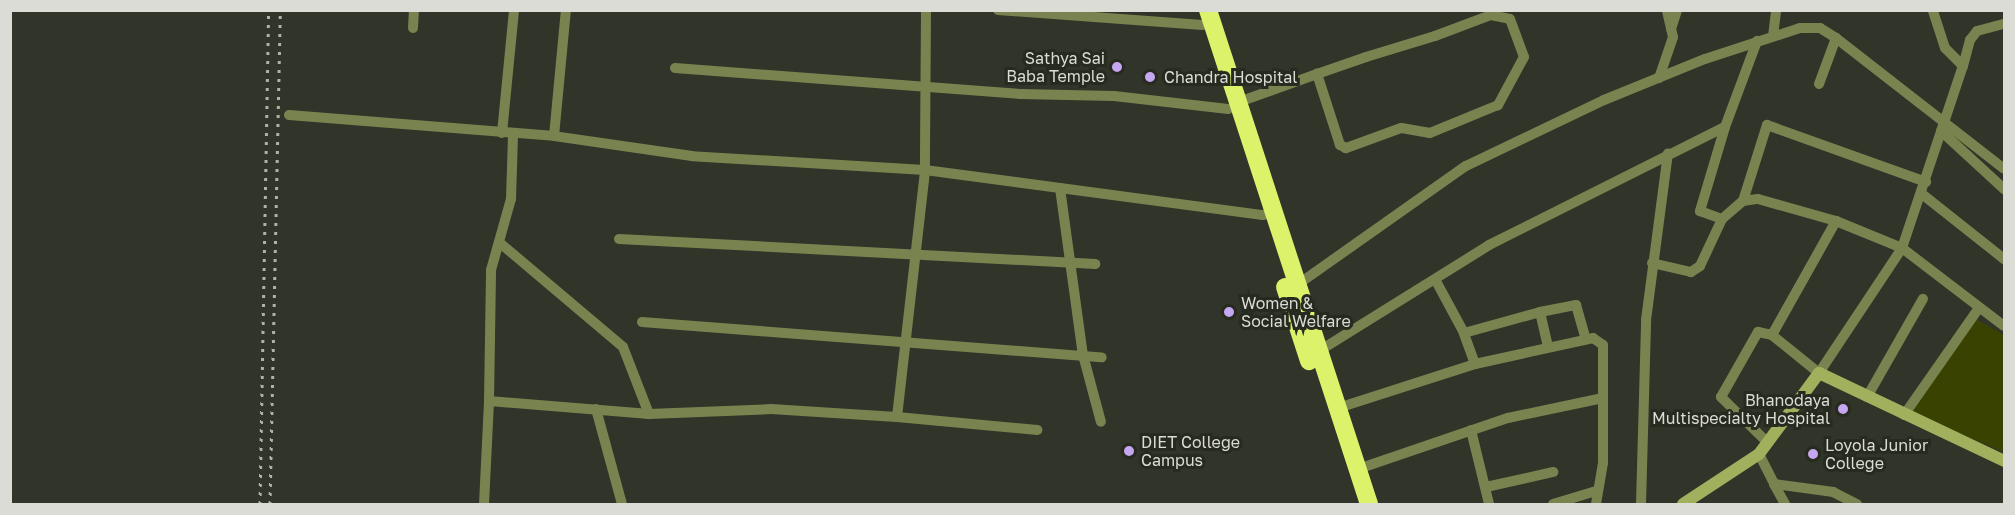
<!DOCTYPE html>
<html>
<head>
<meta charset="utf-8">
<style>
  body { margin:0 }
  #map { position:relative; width:2015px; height:515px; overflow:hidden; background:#313428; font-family:"Golos Text",sans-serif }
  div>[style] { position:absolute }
  .green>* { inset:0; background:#3a4201 }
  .street>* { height:10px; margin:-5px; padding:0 5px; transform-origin:5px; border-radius:5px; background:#798350 }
  .secondary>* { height:12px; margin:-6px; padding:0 6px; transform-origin:6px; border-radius:6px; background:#a1b05c }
  .highway>* { height:18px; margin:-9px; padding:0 9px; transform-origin:9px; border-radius:9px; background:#dcf26a }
  .rail>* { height:3px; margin-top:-1.5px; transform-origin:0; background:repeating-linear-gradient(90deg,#afb2a9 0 3px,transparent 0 9px) }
  .dots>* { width:16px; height:16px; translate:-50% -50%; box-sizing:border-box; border:3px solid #272a1f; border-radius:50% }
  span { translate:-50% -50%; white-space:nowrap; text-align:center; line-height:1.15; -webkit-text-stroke:6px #272a1f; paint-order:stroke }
  .poi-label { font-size:16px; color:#dadcd5 }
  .right { translate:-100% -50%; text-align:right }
  .left { translate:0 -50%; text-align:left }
  .frame { position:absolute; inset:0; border:12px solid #dadcd5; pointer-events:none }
</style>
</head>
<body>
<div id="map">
  <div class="green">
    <div style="clip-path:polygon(1969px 315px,2004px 335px,2004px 452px,1909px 412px)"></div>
  </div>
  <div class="street">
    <div style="left:926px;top:10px;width:160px;rotate:90.4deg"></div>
    <div style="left:925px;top:170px;width:341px;rotate:7.6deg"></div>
    <div style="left:1263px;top:215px;width:9px;rotate:-18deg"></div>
    <div style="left:998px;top:10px;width:205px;rotate:4.2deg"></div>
    <div style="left:413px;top:28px;width:18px;rotate:-87deg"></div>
    <div style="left:1671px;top:29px;width:20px;rotate:-72deg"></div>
    <div style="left:1773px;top:36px;width:26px;rotate:-83deg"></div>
    <div style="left:1963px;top:66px;width:27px;rotate:-75deg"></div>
    <div style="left:1970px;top:40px;width:11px;rotate:-52deg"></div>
    <div style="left:1977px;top:31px;width:28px;rotate:-15deg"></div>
    <div style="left:675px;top:68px;width:346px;rotate:4.3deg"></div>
    <div style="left:1020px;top:94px;width:94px;rotate:1.2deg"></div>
    <div style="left:1114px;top:96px;width:115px;rotate:6.5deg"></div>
    <div style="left:1659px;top:78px;width:43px;rotate:-71.1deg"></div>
    <div style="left:1673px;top:37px;width:28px;rotate:-103deg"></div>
    <div style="left:1819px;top:84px;width:49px;rotate:-69.7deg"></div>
    <div style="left:1236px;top:103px;width:86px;rotate:-19.7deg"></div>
    <div style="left:1317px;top:74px;width:52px;rotate:-19.1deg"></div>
    <div style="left:1366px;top:57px;width:72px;rotate:-16.9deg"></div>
    <div style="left:1435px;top:36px;width:60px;rotate:-20.6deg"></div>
    <div style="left:1491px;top:15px;width:19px;rotate:12deg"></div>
    <div style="left:1510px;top:19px;width:40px;rotate:69.8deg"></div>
    <div style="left:1524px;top:57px;width:55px;rotate:118.4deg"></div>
    <div style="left:1498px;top:105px;width:74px;rotate:157.6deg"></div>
    <div style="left:1430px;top:133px;width:29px;rotate:-170deg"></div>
    <div style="left:1401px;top:128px;width:59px;rotate:160deg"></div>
    <div style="left:1346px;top:148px;width:7px;rotate:-153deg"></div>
    <div style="left:1340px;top:145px;width:75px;rotate:-107.9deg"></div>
    <div style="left:289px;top:115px;width:266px;rotate:4.5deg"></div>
    <div style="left:1725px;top:127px;width:92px;rotate:-69.6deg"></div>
    <div style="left:1941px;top:131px;width:86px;rotate:42.6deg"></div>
    <div style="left:502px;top:133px;width:124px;rotate:-84.4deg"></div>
    <div style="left:1060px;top:188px;width:169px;rotate:82.2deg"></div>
    <div style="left:1083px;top:355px;width:69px;rotate:75deg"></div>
    <div style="left:1922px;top:194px;width:105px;rotate:38.4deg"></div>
    <div style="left:1743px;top:201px;width:80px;rotate:-72.5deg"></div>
    <div style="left:1767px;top:125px;width:169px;rotate:19.7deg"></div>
    <div style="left:1722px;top:219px;width:28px;rotate:-41deg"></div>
    <div style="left:1743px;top:201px;width:15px;rotate:-8deg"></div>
    <div style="left:1758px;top:199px;width:81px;rotate:15.8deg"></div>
    <div style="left:619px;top:239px;width:477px;rotate:3deg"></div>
    <div style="left:500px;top:243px;width:161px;rotate:40.2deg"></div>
    <div style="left:623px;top:347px;width:72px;rotate:68.8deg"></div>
    <div style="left:649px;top:414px;width:122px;rotate:-2.3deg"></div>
    <div style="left:771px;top:409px;width:126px;rotate:3.6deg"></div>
    <div style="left:897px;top:417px;width:249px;rotate:-83.5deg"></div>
    <div style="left:925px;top:170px;width:233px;rotate:-176.6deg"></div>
    <div style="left:692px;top:156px;width:139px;rotate:-171.8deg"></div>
    <div style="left:554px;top:136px;width:127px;rotate:-84.6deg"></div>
    <div style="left:1436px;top:281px;width:59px;rotate:61.7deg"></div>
    <div style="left:1297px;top:285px;width:207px;rotate:-35.2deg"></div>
    <div style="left:1466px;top:166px;width:153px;rotate:-25.6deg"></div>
    <div style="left:1604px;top:100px;width:109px;rotate:-22.1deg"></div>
    <div style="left:1705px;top:59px;width:100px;rotate:-18.1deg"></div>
    <div style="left:1800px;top:28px;width:20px"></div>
    <div style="left:1820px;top:28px;width:19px;rotate:32deg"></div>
    <div style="left:1836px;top:38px;width:213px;rotate:37.9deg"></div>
    <div style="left:1540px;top:312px;width:37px;rotate:-11deg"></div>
    <div style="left:1576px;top:305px;width:35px;rotate:74deg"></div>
    <div style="left:642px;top:322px;width:461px;rotate:4.4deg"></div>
    <div style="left:1772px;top:335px;width:60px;rotate:39deg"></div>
    <div style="left:1819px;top:373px;width:150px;rotate:-56.4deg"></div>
    <div style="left:1902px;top:248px;width:192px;rotate:-71.5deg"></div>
    <div style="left:1963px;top:66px;width:25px;rotate:-135deg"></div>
    <div style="left:1945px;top:48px;width:40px;rotate:-108deg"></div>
    <div style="left:1319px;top:351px;width:200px;rotate:-31.9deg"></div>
    <div style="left:1489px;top:245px;width:264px;rotate:-26.6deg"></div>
    <div style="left:1725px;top:127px;width:88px;rotate:106.6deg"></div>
    <div style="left:1700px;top:211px;width:23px;rotate:20deg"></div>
    <div style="left:1722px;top:219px;width:52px;rotate:115.1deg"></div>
    <div style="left:1700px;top:266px;width:11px;rotate:146deg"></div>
    <div style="left:1691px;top:272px;width:40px;rotate:-167deg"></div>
    <div style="left:1475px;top:364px;width:33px;rotate:-110deg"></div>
    <div style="left:1464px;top:333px;width:79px;rotate:-15.4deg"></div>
    <div style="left:1540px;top:312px;width:36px;rotate:77deg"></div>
    <div style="left:1867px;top:397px;width:113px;rotate:-60.3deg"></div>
    <div style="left:489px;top:401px;width:131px;rotate:-89.1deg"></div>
    <div style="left:491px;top:270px;width:74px;rotate:-74.3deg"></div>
    <div style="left:511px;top:199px;width:65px;rotate:-88.2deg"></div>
    <div style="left:1338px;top:408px;width:144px;rotate:-17.8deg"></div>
    <div style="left:1475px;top:364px;width:121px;rotate:-12.4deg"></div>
    <div style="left:1593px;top:338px;width:12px;rotate:35deg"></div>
    <div style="left:1603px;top:345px;width:53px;rotate:90deg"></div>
    <div style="left:596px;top:409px;width:98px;rotate:74.7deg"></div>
    <div style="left:1904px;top:415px;width:131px;rotate:-55deg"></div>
    <div style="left:897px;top:417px;width:141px;rotate:5.3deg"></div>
    <div style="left:1471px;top:430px;width:76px;rotate:76.3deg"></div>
    <div style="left:1768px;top:443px;width:66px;rotate:-135.6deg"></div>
    <div style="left:1721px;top:397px;width:75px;rotate:-60.4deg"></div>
    <div style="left:1758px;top:332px;width:14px;rotate:12deg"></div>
    <div style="left:1772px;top:335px;width:131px;rotate:-60.7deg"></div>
    <div style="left:1836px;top:221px;width:71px;rotate:22.2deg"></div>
    <div style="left:1902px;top:248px;width:128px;rotate:37.4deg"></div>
    <div style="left:1759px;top:454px;width:34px;rotate:63deg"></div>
    <div style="left:1774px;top:484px;width:60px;rotate:7.7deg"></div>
    <div style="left:1833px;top:492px;width:27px;rotate:27deg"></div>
    <div style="left:1358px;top:469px;width:158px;rotate:-18.8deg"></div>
    <div style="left:1508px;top:418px;width:97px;rotate:-11.9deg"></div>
    <div style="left:1603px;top:398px;width:65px;rotate:90deg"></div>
    <div style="left:1603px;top:463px;width:42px;rotate:99.7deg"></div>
    <div style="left:1774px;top:484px;width:23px;rotate:61deg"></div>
    <div style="left:1486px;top:487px;width:69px;rotate:-12.6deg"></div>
    <div style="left:484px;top:504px;width:103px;rotate:-87.2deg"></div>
    <div style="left:489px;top:401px;width:161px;rotate:4.6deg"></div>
    <div style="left:1553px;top:504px;width:45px;rotate:-16.8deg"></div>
    <div style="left:1641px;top:504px;width:184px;rotate:-88.4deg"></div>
    <div style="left:1646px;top:320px;width:168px;rotate:-82.5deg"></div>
  </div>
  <div class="secondary">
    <div style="left:1683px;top:504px;width:91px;rotate:-33.3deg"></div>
    <div style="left:1759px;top:454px;width:101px;rotate:-53.5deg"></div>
    <div style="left:1819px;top:373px;width:205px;rotate:25.4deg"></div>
  </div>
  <div class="highway">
    <div style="left:1208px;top:10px;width:520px;rotate:71.95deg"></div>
    <div style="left:1285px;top:287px;width:78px;rotate:72deg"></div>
  </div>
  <div class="rail">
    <div style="left:260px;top:504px;width:494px;rotate:-89deg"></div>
    <div style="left:270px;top:504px;width:494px;rotate:-88.8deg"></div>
  </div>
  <div class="dots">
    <div style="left:1117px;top:67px;background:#c5a6f0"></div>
    <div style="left:1150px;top:77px;background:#c5a6f0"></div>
    <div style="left:1229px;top:312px;background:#c5a6f0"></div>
    <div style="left:1843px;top:409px;background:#c5a6f0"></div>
    <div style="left:1129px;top:451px;background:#c5a6f0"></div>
    <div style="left:1813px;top:454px;background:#c5a6f0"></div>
  </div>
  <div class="poi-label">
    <span class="right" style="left:1105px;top:67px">Sathya Sai<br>Baba Temple</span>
    <span class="left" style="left:1164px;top:77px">Chandra Hospital</span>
    <span class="left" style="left:1241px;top:312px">Women &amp;<br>Social Welfare</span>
    <span class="right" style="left:1830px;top:409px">Bhanodaya<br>Multispecialty Hospital</span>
    <span class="left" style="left:1141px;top:451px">DIET College<br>Campus</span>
    <span class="left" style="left:1825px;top:454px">Loyola Junior<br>College</span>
  </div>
  <div class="frame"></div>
</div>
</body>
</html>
